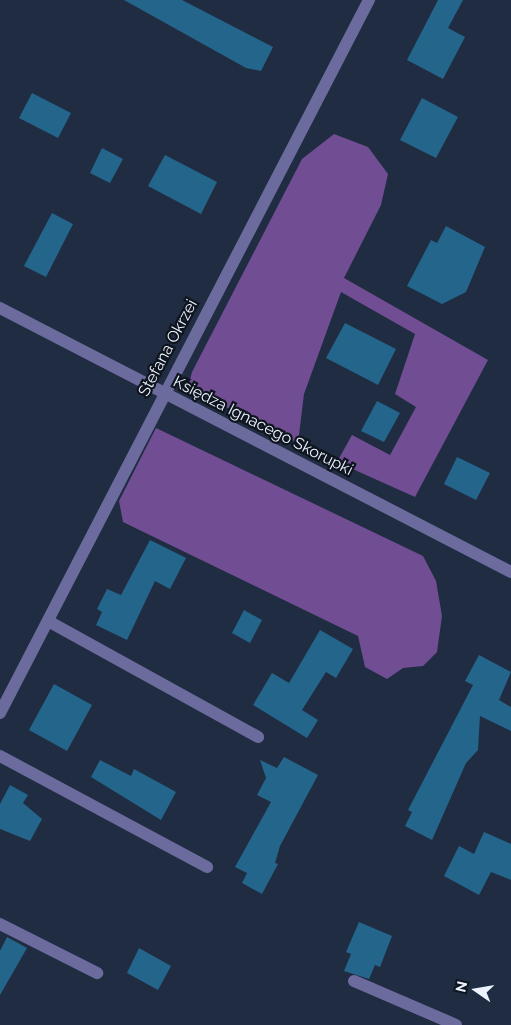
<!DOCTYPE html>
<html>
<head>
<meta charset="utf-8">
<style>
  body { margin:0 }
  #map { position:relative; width:511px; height:1025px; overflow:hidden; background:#202c42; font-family:Raleway,sans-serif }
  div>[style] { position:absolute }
  .forest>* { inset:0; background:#714e93 }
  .building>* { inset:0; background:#24658b }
  .service>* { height:12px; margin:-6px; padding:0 6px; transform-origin:6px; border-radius:6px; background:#6b6b9d }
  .minor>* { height:12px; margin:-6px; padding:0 6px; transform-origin:6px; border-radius:6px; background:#6b6b9d }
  span { translate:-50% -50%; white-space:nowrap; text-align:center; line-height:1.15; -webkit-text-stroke:4.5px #0f151e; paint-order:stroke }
  .street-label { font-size:16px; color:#ecf3ff }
  .north { position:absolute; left:451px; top:965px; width:50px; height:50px; -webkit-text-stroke:4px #0f151e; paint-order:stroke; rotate:283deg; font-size:14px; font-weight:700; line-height:20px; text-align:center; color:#ecf3ff }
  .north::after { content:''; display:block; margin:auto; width:18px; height:22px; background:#ecf3ff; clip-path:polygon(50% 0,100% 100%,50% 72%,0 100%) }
</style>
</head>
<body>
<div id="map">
  <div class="forest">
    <div style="clip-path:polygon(334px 134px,368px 147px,388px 174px,381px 205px,344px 278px,488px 360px,415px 497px,337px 462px,352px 435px,390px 455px,416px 407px,395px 394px,415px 334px,341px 292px,304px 394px,298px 443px,188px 388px,192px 372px,302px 159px)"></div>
    <div style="clip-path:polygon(156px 428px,423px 556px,436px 581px,442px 616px,437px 652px,423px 666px,403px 668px,387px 679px,365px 667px,358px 636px,123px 522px,119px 501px)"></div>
  </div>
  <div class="building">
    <div style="clip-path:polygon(124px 0,182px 0,273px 47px,261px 71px,246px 68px)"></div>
    <div style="clip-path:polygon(438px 0,463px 0,448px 28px,465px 37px,443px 79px,407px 60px)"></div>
    <div style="clip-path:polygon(32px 93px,71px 113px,58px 138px,19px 118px)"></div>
    <div style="clip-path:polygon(422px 98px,458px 117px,436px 158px,400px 140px)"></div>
    <div style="clip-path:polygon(102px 148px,123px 159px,110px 183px,90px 173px)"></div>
    <div style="clip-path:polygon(165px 155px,217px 182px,201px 214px,148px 186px)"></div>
    <div style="clip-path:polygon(52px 213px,73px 224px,46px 277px,24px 266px)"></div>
    <div style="clip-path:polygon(446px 226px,485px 247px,466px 292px,442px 304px,407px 286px,431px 240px,437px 243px)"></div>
    <div style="clip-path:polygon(345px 323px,396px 349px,378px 385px,326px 358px)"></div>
    <div style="clip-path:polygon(377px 401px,400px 413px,384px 442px,361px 431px)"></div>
    <div style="clip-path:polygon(457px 457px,490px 473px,476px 500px,444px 484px)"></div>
    <div style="clip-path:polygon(150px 540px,186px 558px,170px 589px,155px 581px,127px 640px,96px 625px,102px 612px,97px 609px,107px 589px,121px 595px)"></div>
    <div style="clip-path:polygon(244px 610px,262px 620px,250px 643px,232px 633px)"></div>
    <div style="clip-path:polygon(320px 630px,353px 649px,336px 678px,326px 672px,302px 710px,318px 720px,307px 738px,253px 705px,272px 673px,289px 683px)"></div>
    <div style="clip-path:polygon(479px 655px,511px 672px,499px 700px,511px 707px,511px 731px,480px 716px,478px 750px,466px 763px,432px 840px,405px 826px,412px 812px,408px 810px,473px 685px,465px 681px)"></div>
    <div style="clip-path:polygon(54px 684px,92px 705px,67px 751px,29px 730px)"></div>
    <div style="clip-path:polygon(284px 757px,318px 775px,280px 846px,275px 863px,278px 864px,262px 894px,242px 883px,247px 873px,235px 867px,271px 802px,257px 795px,266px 778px,260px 760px,277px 768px)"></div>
    <div style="clip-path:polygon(100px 760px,131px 776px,134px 769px,176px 792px,161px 820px,91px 777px)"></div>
    <div style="clip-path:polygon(10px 785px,28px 795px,23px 803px,42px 819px,30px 841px,0 829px,0 804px)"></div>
    <div style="clip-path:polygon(484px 832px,511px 844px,511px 880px,491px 872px,479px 895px,444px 876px,459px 846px,474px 854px)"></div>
    <div style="clip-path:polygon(359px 922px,392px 936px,380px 967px,375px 965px,369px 979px,344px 971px,351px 954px,346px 952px)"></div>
    <div style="clip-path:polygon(7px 937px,27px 948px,0 995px,0 951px)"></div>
    <div style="clip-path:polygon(139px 948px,171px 966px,158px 990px,127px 973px)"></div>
  </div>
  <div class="service">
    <div style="left:48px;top:621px;width:240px;rotate:28.9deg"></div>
    <div style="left:0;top:756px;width:235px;rotate:28.2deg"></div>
    <div style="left:0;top:924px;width:109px;rotate:26.8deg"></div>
    <div style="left:354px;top:981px;width:111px;rotate:23.3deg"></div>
  </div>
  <div class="minor">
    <div style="left:0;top:308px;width:575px;rotate:27.32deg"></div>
    <div style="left:0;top:713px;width:803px;rotate:-62.64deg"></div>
  </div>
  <div class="street-label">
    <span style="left:168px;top:348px;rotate:-62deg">Stefana Okrzei</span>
    <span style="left:263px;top:426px;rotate:27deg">Księdza Ignacego Skorupki</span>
  </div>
  <div class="north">N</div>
</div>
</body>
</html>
